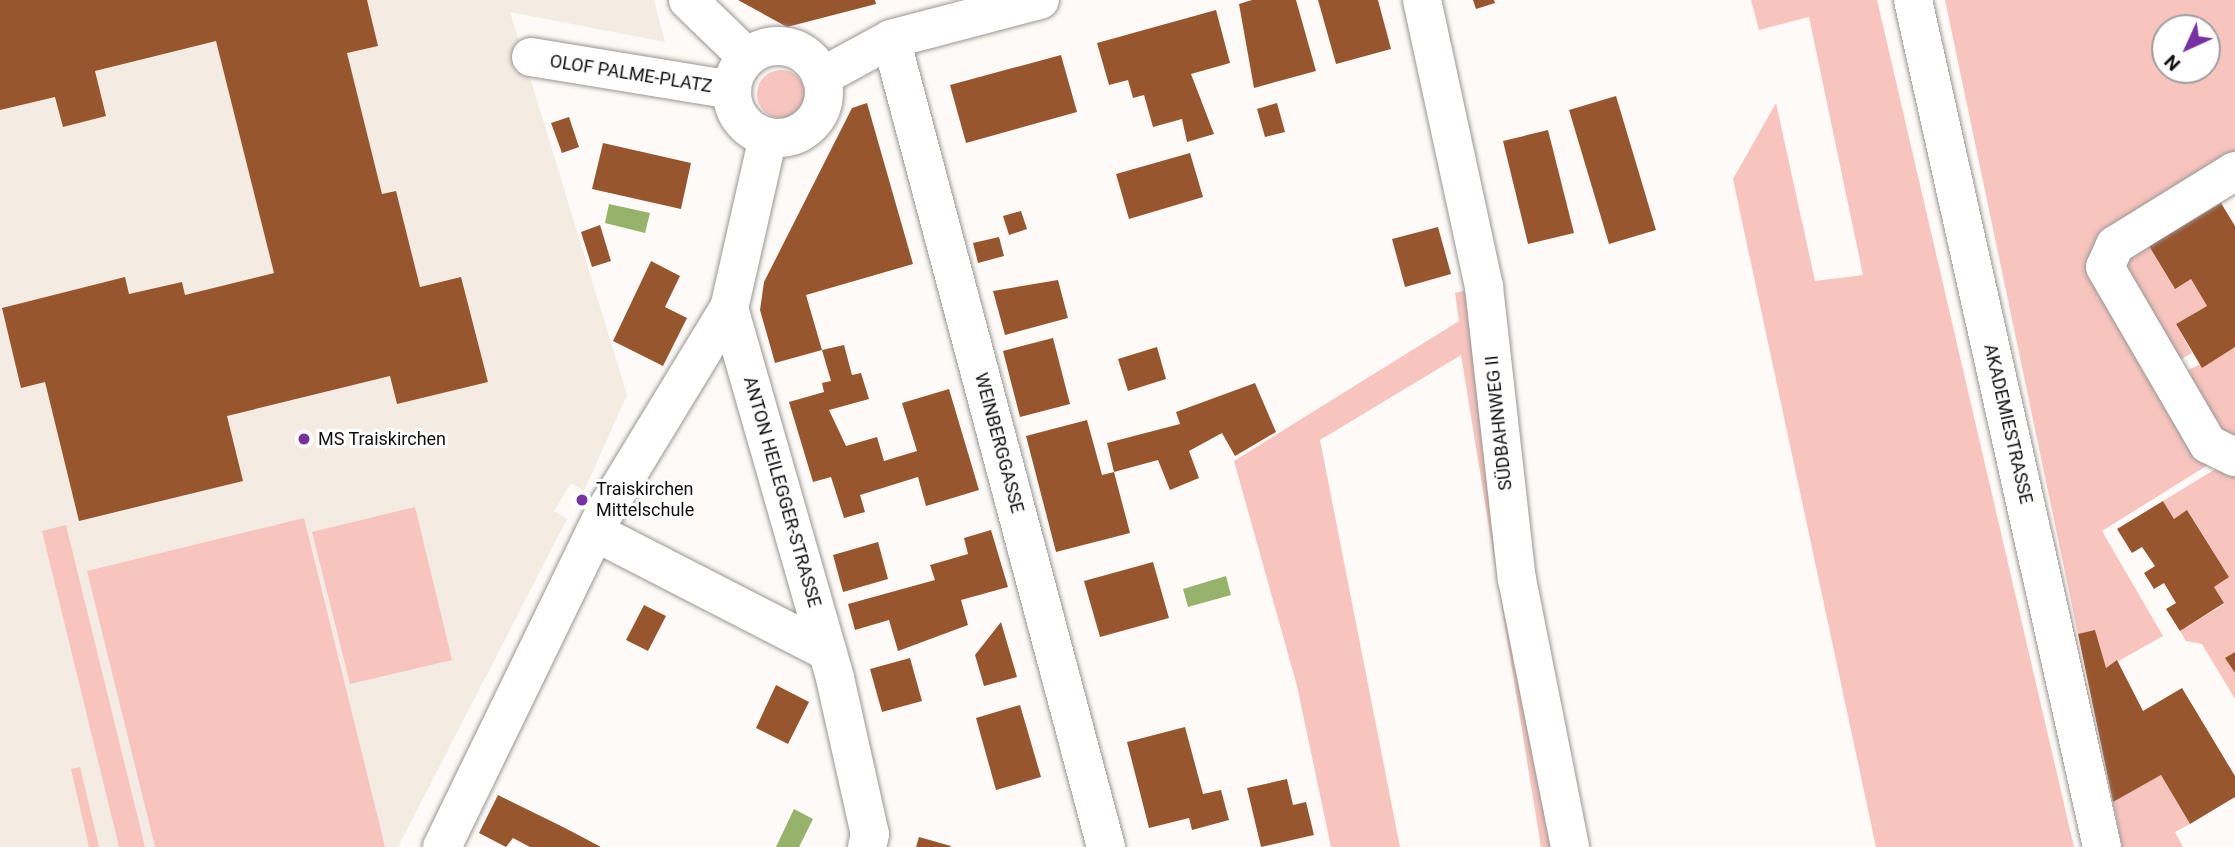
<!DOCTYPE html>
<html>
<head>
<meta charset="utf-8">
<style>
  body { margin:0 }
  #map { position:relative; width:2235px; height:847px; overflow:hidden; background:#fdfaf7; font-family:Roboto,sans-serif }
  div>[style] { position:absolute }
  .built>* { inset:0; background:#f4ece3 }
  .green>* { inset:0; background:#f7c4be }
  .round { border-radius:50% }
  .water>* { inset:0; background:#97b36b }
  .building>* { inset:0; background:#98562f }
  .roads { filter:drop-shadow(0 0 2px #999793) drop-shadow(0 0 2px #999793) }
  .minor>* { height:38px; margin:-19px; padding:0 19px; transform-origin:19px; border-radius:19px; background:#fff }
  .minor>.ring { margin:-19px; padding:0; box-sizing:content-box; background:none; border:38px solid #fff; border-radius:50% }
  .dots>* { width:19px; height:19px; translate:-50% -50%; box-sizing:border-box; border:4px solid #fff; border-radius:50% }
  span { translate:-50% -50%; white-space:nowrap; text-align:center; line-height:1.15; -webkit-text-stroke:6px #fff; paint-order:stroke }
  .street-label { font-size:18px; color:#11100f }
  .poi-label { font-size:18px; color:#11100f }
  .left { translate:0 -50%; text-align:left }
  .north { position:absolute; left:2151px; top:14px; width:70px; height:70px; box-sizing:border-box; background:#fff; border:2px solid #a09f9f; border-radius:50%; rotate:225deg; font-size:19px; font-weight:700; line-height:28px; text-align:center; color:#11100f }
  .north::after { content:''; display:block; margin:auto; width:24px; height:32px; background:#7831a4; clip-path:polygon(50% 0,100% 100%,50% 72%,0 100%) }
</style>
</head>
<body>
<div id="map">
  <div class="built">
    <div style="clip-path:polygon(0 0,654px 0,665px 42px,510px 12px,627px 395px,584px 491px,571px 483px,554px 511px,567px 519px,398px 847px,0 847px)"></div>
  </div>
  <div class="green">
    <div style="clip-path:polygon(1751px 0,1877px 0,2074px 847px,1876px 847px,1733px 179px,1776px 103px,1815px 281px,1863px 275px,1809px 17px,1759px 30px)"></div>
    <div style="clip-path:polygon(evenodd,1945px 0,2235px 0,2235px 158px,2089px 256px,2087px 271px,2211px 463px,2102px 531px,2163px 636px,2106px 668px,2078px 634px,1945px 0,2165px 28px,2207px 28px,2207px 70px,2165px 70px,2165px 28px)"></div>
    <div class="round" style="left:757px;top:70px;width:48px;height:48px"></div>
    <div style="clip-path:polygon(2211px 200px,2221px 203px,2149px 246px,2174px 288px,2191px 279px,2207px 306px,2176px 324px,2192px 353px,2173px 364px,2121px 262px)"></div>
    <div style="clip-path:polygon(1474px 288px,1558px 847px,1541px 847px,1461px 355px,1320px 440px,1400px 847px,1331px 847px,1297px 686px,1234px 461px,1459px 321px,1455px 293px)"></div>
    <div style="clip-path:polygon(2234px 348px,2235px 351px,2235px 442px,2228px 441px,2180px 374px)"></div>
    <div style="clip-path:polygon(2222px 465px,2235px 466px,2235px 652px,2226px 658px,2235px 673px,2235px 699px,2202px 644px,2186px 641px,2180px 631px,2224px 604px,2214px 587px,2229px 577px,2188px 511px,2174px 519px,2163px 501px)"></div>
    <div style="clip-path:polygon(415px 507px,452px 660px,350px 684px,312px 532px)"></div>
    <div style="clip-path:polygon(304px 518px,385px 847px,155px 847px,87px 571px)"></div>
    <div style="clip-path:polygon(66px 525px,145px 847px,119px 847px,42px 531px)"></div>
    <div style="clip-path:polygon(80px 767px,99px 847px,89px 847px,71px 769px)"></div>
    <div style="clip-path:polygon(2161px 775px,2190px 824px,2175px 832px,2183px 847px,2122px 847px,2113px 802px)"></div>
  </div>
  <div class="water">
    <div style="clip-path:polygon(609px 204px,650px 213px,645px 233px,605px 223px)"></div>
    <div style="clip-path:polygon(1226px 576px,1231px 595px,1188px 607px,1183px 589px)"></div>
    <div style="clip-path:polygon(794px 809px,813px 819px,799px 847px,776px 847px)"></div>
  </div>
  <div class="building">
    <div style="clip-path:polygon(0 0,367px 0,378px 46px,347px 53px,382px 194px,396px 191px,420px 287px,461px 277px,488px 382px,397px 404px,390px 376px,227px 416px,243px 481px,79px 521px,45px 382px,21px 388px,2px 308px,125px 277px,129px 294px,182px 282px,185px 295px,274px 273px,216px 41px,95px 71px,106px 116px,63px 127px,55px 97px,0 110px)"></div>
    <div style="clip-path:polygon(738px 0,875px 0,876px 4px,787px 27px)"></div>
    <div style="clip-path:polygon(1252px 0,1296px 0,1316px 71px,1254px 88px,1239px 4px)"></div>
    <div style="clip-path:polygon(1318px 0,1378px 0,1391px 49px,1336px 64px)"></div>
    <div style="clip-path:polygon(1473px 0,1494px 0,1495px 3px,1476px 9px)"></div>
    <div style="clip-path:polygon(1216px 10px,1230px 63px,1191px 74px,1214px 134px,1187px 142px,1182px 119px,1153px 127px,1144px 95px,1133px 98px,1128px 80px,1109px 85px,1097px 43px)"></div>
    <div style="clip-path:polygon(1061px 55px,1077px 112px,966px 143px,950px 85px)"></div>
    <div style="clip-path:polygon(1616px 96px,1656px 230px,1609px 244px,1569px 110px)"></div>
    <div style="clip-path:polygon(867px 103px,913px 264px,806px 295px,822px 350px,775px 363px,760px 310px,764px 282px,852px 108px)"></div>
    <div style="clip-path:polygon(1277px 103px,1285px 132px,1265px 137px,1257px 109px)"></div>
    <div style="clip-path:polygon(569px 117px,579px 147px,562px 153px,551px 123px)"></div>
    <div style="clip-path:polygon(1548px 130px,1574px 233px,1528px 244px,1503px 141px)"></div>
    <div style="clip-path:polygon(603px 143px,691px 163px,681px 209px,592px 189px)"></div>
    <div style="clip-path:polygon(1190px 153px,1203px 197px,1129px 219px,1116px 174px)"></div>
    <div style="clip-path:polygon(2221px 203px,2235px 226px,2235px 347px,2202px 368px,2176px 324px,2207px 306px,2191px 279px,2175px 289px,2149px 246px)"></div>
    <div style="clip-path:polygon(1021px 211px,1027px 229px,1009px 235px,1003px 216px)"></div>
    <div style="clip-path:polygon(600px 225px,611px 261px,592px 267px,581px 232px)"></div>
    <div style="clip-path:polygon(1438px 227px,1451px 274px,1405px 287px,1392px 239px)"></div>
    <div style="clip-path:polygon(999px 237px,1004px 256px,978px 263px,973px 243px)"></div>
    <div style="clip-path:polygon(651px 261px,680px 276px,665px 307px,687px 318px,663px 366px,613px 341px)"></div>
    <div style="clip-path:polygon(1058px 280px,1068px 318px,1005px 335px,993px 291px)"></div>
    <div style="clip-path:polygon(1053px 338px,1070px 404px,1020px 417px,1003px 351px)"></div>
    <div style="clip-path:polygon(844px 345px,852px 375px,861px 373px,869px 399px,829px 410px,846px 446px,877px 437px,884px 461px,917px 451px,902px 403px,949px 389px,979px 490px,926px 506px,918px 477px,860px 495px,865px 512px,844px 518px,831px 477px,813px 482px,789px 402px,824px 392px,822px 383px,831px 381px,822px 350px)"></div>
    <div style="clip-path:polygon(1157px 347px,1166px 379px,1128px 391px,1118px 359px)"></div>
    <div style="clip-path:polygon(1255px 383px,1276px 432px,1235px 456px,1222px 433px,1189px 451px,1199px 478px,1170px 490px,1158px 460px,1114px 472px,1107px 443px,1180px 424px,1176px 412px)"></div>
    <div style="clip-path:polygon(1087px 420px,1102px 475px,1114px 472px,1130px 533px,1056px 552px,1026px 436px)"></div>
    <div style="clip-path:polygon(2163px 501px,2174px 519px,2187px 510px,2229px 577px,2214px 587px,2224px 603px,2180px 631px,2166px 609px,2176px 603px,2164px 583px,2154px 589px,2144px 573px,2155px 566px,2142px 547px,2132px 553px,2117px 529px)"></div>
    <div style="clip-path:polygon(991px 530px,1008px 587px,961px 600px,968px 625px,898px 651px,889px 620px,855px 630px,848px 604px,935px 580px,930px 565px,968px 554px,964px 538px)"></div>
    <div style="clip-path:polygon(878px 542px,888px 579px,843px 592px,833px 555px)"></div>
    <div style="clip-path:polygon(1153px 562px,1169px 618px,1100px 637px,1084px 581px)"></div>
    <div style="clip-path:polygon(644px 605px,666px 616px,648px 651px,626px 640px)"></div>
    <div style="clip-path:polygon(1001px 622px,1017px 677px,984px 686px,975px 655px)"></div>
    <div style="clip-path:polygon(2095px 630px,2106px 668px,2117px 660px,2143px 711px,2182px 688px,2235px 776px,2235px 797px,2190px 824px,2161px 775px,2113px 802px,2078px 634px)"></div>
    <div style="clip-path:polygon(2235px 652px,2235px 673px,2225px 658px)"></div>
    <div style="clip-path:polygon(910px 658px,922px 701px,882px 712px,870px 669px)"></div>
    <div style="clip-path:polygon(776px 685px,809px 702px,788px 744px,756px 728px)"></div>
    <div style="clip-path:polygon(1020px 705px,1041px 777px,996px 790px,976px 718px)"></div>
    <div style="clip-path:polygon(1185px 727px,1203px 794px,1221px 790px,1229px 820px,1192px 830px,1189px 818px,1149px 828px,1127px 742px)"></div>
    <div style="clip-path:polygon(1287px 779px,1293px 805px,1306px 802px,1314px 835px,1261px 847px,1247px 788px)"></div>
    <div style="clip-path:polygon(498px 795px,565px 828px,601px 847px,530px 847px,513px 838px,506px 847px,479px 833px)"></div>
    <div style="clip-path:polygon(919px 837px,951px 846px,950px 847px,916px 847px)"></div>
  </div>
  <div class="roads">
    <div class="minor">
      <div style="left:688px;top:0;width:82px;rotate:44deg"></div>
      <div style="left:1422px;top:0;width:294px;rotate:77.8deg"></div>
      <div style="left:1484px;top:287px;width:294px;rotate:83.6deg"></div>
      <div style="left:1517px;top:579px;width:273px;rotate:78.8deg"></div>
      <div style="left:1913px;top:0;width:868px;rotate:77.42deg"></div>
      <div style="left:891px;top:39px;width:836px;rotate:75.1deg"></div>
      <div class="ring" style="left:732px;top:46px;width:54px;height:54px"></div>
      <div style="left:531px;top:57px;width:204px;rotate:9.3deg"></div>
      <div style="left:821px;top:77px;width:80px;rotate:-28.5deg"></div>
      <div style="left:891px;top:39px;width:154px;rotate:-14.7deg"></div>
      <div style="left:768px;top:137px;width:175px;rotate:102.8deg"></div>
      <div style="left:729px;top:308px;width:385px;rotate:74deg"></div>
      <div style="left:835px;top:678px;width:160px;rotate:77.4deg"></div>
      <div style="left:870px;top:834px;width:13px;rotate:103deg"></div>
      <div style="left:2235px;top:171px;width:141px;rotate:148.3deg"></div>
      <div style="left:2115px;top:245px;width:24px;rotate:114deg"></div>
      <div style="left:2105px;top:267px;width:205px;rotate:59.8deg"></div>
      <div style="left:2208px;top:444px;width:30px;rotate:26deg"></div>
      <div style="left:595px;top:532px;width:261px;rotate:27.2deg"></div>
      <div style="left:442px;top:847px;width:375px;rotate:-64.1deg"></div>
      <div style="left:606px;top:510px;width:237px;rotate:-58.7deg"></div>
    </div>
  </div>
  <div class="dots">
    <div style="left:304px;top:439px;background:#7831a4"></div>
    <div style="left:582px;top:500px;background:#7831a4"></div>
  </div>
  <div class="street-label">
    <span style="left:631px;top:74px;rotate:9deg">OLOF PALME-PLATZ</span>
    <span style="left:1499px;top:423px;rotate:-96deg">SÜDBAHNWEG II</span>
    <span style="left:2008px;top:424px;rotate:77deg">AKADEMIESTRASSE</span>
    <span style="left:999px;top:443px;rotate:75deg">WEINBERGGASSE</span>
    <span style="left:782px;top:492px;rotate:74deg">ANTON HEILEGGER-STRASSE</span>
  </div>
  <div class="poi-label">
    <span class="left" style="left:318px;top:439px">MS Traiskirchen</span>
    <span class="left" style="left:596px;top:500px">Traiskirchen<br>Mittelschule</span>
  </div>
  <div class="north">N</div>
</div>
</body>
</html>
